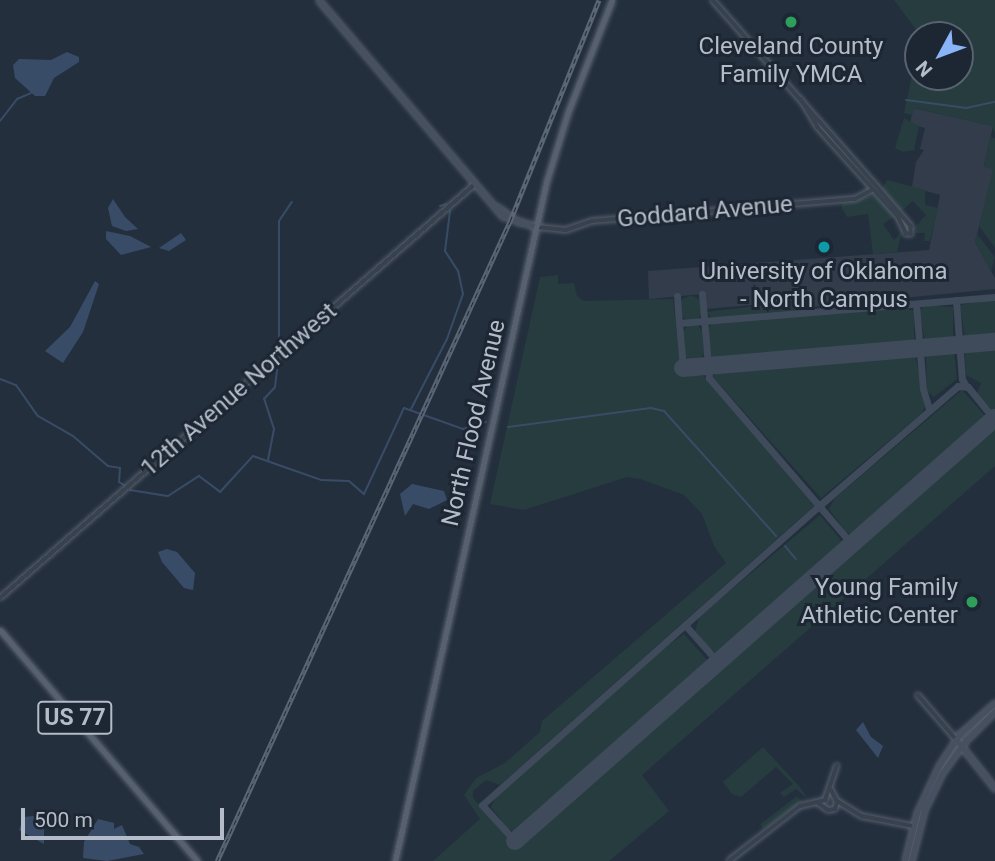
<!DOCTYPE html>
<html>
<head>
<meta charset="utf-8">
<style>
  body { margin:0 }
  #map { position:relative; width:995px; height:861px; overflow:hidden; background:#242f3e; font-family:Roboto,sans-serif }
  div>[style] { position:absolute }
  .airport>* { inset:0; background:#323c4b }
  .green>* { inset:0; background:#263c3f }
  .round { border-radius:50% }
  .water>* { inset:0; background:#394c67 }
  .stream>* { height:2px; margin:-1px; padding:0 1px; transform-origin:1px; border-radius:1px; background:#394c67 }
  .taxiway>* { height:7px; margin:-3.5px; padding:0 3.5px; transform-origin:3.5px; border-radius:3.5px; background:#3f4a5a }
  .runway>* { height:18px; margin:-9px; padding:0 9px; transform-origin:9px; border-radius:9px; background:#3f4a5a }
  .roads { filter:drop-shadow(0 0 2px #565f6c) drop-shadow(0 0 2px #565f6c) }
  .tertiary>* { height:3.5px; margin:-1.75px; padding:0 1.75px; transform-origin:1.75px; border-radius:1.75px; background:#38414e }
  .secondary>* { height:4.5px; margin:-2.25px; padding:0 2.25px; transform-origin:2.25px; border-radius:2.25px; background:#465061 }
  .primary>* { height:5px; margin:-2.5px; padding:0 2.5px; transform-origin:2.5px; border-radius:2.5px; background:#56606e }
  .rail>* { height:4.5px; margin-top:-2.25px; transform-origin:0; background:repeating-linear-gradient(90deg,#1d2633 0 5px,#5a6575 0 10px); box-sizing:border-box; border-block:2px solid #5a6575 }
  .dots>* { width:19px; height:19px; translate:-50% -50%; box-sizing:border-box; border:4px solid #1d2633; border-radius:50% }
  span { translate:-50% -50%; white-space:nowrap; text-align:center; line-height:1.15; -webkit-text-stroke:6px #1d2633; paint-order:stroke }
  .shield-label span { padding:2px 5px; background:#1d2633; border:2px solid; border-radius:5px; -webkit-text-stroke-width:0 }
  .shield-label { font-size:23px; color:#b4bcc9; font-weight:700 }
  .poi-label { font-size:24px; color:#b4bcc9 }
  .right { translate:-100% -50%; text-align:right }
  .street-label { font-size:24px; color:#b4bcc9 }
  .north { position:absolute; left:904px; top:21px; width:70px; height:70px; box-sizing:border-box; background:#1d2633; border:2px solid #59626f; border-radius:50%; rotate:229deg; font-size:19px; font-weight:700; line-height:28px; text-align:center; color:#b4bcc9 }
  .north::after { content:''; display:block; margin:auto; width:24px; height:32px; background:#8ab4f8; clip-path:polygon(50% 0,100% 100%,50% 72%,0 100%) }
  .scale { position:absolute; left:21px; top:808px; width:203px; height:32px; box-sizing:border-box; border:4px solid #b4bcc9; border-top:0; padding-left:9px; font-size:21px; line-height:24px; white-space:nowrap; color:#b4bcc9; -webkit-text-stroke:5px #1d2633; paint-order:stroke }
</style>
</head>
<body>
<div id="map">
  <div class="airport">
    <div style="clip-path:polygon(913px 108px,993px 126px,984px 166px,994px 169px,975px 242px,995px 278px,995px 289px,800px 308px,798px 301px,706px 309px,704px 294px,649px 299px,648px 271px,929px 250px,940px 195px,912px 187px,916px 162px,924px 150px,920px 149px,925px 128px,910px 124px)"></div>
  </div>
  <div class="green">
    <div style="clip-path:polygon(894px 0,995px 0,995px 133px,992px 126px,914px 108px,912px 115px,904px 113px,918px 47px,918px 77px,960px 77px,960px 35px,920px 35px)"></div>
    <div style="clip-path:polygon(904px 118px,919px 126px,914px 150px,903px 152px,895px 148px)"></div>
    <div style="clip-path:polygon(990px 137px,995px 138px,995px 248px,979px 226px,993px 169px,984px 167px)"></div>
    <div style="clip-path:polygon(887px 180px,925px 190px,925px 205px,938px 208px,930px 241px,924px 241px,925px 233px,916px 233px,914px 228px,926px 215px,913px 201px,900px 212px,881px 190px)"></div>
    <div style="clip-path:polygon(875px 195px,895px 216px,883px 224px,894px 240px,901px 233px,901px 225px,895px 221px,898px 219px,903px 227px,897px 252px,873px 254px,868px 214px,847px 217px,842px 208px,842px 203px)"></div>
    <div style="clip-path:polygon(977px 234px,995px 257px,991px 271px,975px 242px)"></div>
    <div style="clip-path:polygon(558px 275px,558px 284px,574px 283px,577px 296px,584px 301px,673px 299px,681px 374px,704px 376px,814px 506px,500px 785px,486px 780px,473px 791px,473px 798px,517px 847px,995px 427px,995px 466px,642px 775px,669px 811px,609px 861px,433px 861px,480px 819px,464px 795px,476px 778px,505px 763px,540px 732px,542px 721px,726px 563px,714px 546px,702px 514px,684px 495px,640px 479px,627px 477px,524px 510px,490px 504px,540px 277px)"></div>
    <div class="round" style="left:679px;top:296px;width:24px;height:24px"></div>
    <div style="clip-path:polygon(995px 299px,995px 335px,965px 338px,960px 305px)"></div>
    <div style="clip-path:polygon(799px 301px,796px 311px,712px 318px,706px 312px)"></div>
    <div style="clip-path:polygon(926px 305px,953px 307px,953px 339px,925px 341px,919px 311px)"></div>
    <div style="clip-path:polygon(903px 307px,914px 311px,914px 342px,715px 359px,710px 354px,708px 329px,712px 323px)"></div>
    <div style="clip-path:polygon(688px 325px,698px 325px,702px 331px,704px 354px,698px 360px,688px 360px,684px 354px,683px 332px)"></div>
    <div style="clip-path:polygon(995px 348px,995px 411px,993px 412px,977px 394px,981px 383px,966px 375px,965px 357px,966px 351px)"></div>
    <div style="clip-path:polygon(954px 352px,957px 379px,934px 397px,927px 391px,926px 354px)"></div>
    <div style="clip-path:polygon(915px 355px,926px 405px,921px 414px,821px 498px,713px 377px,717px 372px)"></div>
    <div style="clip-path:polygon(962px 390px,987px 418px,853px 536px,845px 531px,829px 509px,835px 498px)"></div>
    <div style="clip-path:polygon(820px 515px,844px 544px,718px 654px,710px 649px,695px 632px,699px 617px)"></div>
    <div style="clip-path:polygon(684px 634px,709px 662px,515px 832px,508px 829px,491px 807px,496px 797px,657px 653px)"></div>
    <div style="clip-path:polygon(763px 747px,799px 786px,808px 799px,796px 789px,784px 797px,780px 793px,793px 784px,776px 767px,741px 797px,732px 794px,723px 782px)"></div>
    <div style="clip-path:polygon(797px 796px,802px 801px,763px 829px,760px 824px)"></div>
  </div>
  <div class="water">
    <div style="clip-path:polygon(67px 52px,79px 57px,79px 62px,54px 78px,45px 96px,35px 96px,15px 78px,13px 65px,19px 59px,51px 60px)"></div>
    <div style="clip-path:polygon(113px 199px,125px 217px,138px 229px,126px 231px,112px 226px,108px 208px)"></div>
    <div style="clip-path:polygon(106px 231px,130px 236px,151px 247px,121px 255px,106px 239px)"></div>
    <div style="clip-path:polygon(181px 233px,186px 240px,169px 251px,159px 248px)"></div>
    <div style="clip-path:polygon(95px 281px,99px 284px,83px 332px,63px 363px,45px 351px,70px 327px)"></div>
    <div style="clip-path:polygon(412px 484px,444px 491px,447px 500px,429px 509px,413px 504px,405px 516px,400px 494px)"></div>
    <div style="clip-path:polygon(167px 549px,177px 552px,195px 573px,193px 590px,184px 588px,162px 562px,158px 552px)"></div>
    <div style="clip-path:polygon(863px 722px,871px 737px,883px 746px,878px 758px,856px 730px)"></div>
    <div style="clip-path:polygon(33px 816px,44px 824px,44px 844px,19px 830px,24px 817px)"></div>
    <div style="clip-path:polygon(98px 819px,114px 823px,114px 829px,122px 825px,130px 844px,139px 847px,144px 854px,107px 861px,83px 858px,84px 842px)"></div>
  </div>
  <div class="stream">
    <div style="left:906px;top:100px;width:61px;rotate:7.6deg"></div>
    <div style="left:966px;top:108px;width:30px;rotate:-12deg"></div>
    <div style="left:0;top:121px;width:28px;rotate:-52deg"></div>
    <div style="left:17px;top:99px;width:15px;rotate:-23deg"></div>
    <div style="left:440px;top:206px;width:6px;rotate:-18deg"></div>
    <div style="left:0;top:379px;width:17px;rotate:21deg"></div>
    <div style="left:16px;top:385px;width:38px;rotate:55deg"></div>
    <div style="left:38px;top:416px;width:40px;rotate:29.7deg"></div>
    <div style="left:73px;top:436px;width:46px;rotate:40.6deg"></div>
    <div style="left:108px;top:466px;width:12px;rotate:9deg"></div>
    <div style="left:120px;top:468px;width:14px;rotate:94deg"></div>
    <div style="left:119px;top:482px;width:6px;rotate:31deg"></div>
    <div style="left:411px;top:409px;width:79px;rotate:-62.8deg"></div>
    <div style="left:447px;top:339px;width:48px;rotate:-70.4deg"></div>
    <div style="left:463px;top:294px;width:24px;rotate:-102deg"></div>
    <div style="left:458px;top:271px;width:24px;rotate:-123deg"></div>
    <div style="left:445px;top:251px;width:40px;rotate:-82.9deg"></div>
    <div style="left:508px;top:427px;width:144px;rotate:-7.6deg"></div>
    <div style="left:651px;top:408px;width:13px;rotate:13deg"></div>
    <div style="left:664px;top:411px;width:168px;rotate:48.1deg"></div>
    <div style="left:268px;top:460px;width:32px;rotate:-79deg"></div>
    <div style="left:274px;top:429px;width:32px;rotate:-108deg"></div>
    <div style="left:264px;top:399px;width:16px;rotate:-47deg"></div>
    <div style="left:275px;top:387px;width:33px;rotate:-83deg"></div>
    <div style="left:279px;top:354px;width:133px;rotate:-90deg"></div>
    <div style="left:279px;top:221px;width:23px;rotate:-56deg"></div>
    <div style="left:130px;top:490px;width:38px;rotate:9deg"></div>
    <div style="left:168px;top:496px;width:37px;rotate:-33deg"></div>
    <div style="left:199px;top:476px;width:26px;rotate:37deg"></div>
    <div style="left:220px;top:492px;width:49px;rotate:-47.5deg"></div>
    <div style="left:253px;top:456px;width:72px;rotate:19.4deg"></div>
    <div style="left:321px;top:480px;width:28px;rotate:2deg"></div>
    <div style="left:349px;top:481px;width:20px;rotate:41deg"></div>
    <div style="left:364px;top:494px;width:95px;rotate:-65.1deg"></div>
    <div style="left:404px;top:408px;width:63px;rotate:19.6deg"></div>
    <div style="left:463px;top:429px;width:24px;rotate:-17deg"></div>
    <div style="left:785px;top:546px;width:17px;rotate:50deg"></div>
  </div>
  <div class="taxiway">
    <div style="left:702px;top:294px;width:84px;rotate:85.2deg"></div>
    <div style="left:709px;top:378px;width:219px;rotate:49.3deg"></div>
    <div style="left:677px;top:296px;width:27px;rotate:86deg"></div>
    <div style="left:956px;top:300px;width:79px;rotate:85.7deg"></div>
    <div style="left:962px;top:379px;width:8px;rotate:60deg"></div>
    <div style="left:916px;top:304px;width:85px;rotate:85.3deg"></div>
    <div style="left:923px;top:389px;width:21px;rotate:73deg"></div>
    <div style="left:683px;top:368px;width:45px;rotate:-95.1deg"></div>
    <div style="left:679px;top:323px;width:317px;rotate:-4.7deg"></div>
    <div style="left:685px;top:625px;width:50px;rotate:48.3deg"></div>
    <div style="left:515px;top:841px;width:49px;rotate:-132.5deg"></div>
    <div style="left:482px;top:805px;width:452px;rotate:-41.6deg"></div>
    <div style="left:820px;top:505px;width:182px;rotate:-40.8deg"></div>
    <div style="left:958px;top:386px;width:10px;rotate:6deg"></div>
    <div style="left:968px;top:387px;width:41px;rotate:50.9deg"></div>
  </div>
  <div class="runway">
    <div style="left:683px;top:368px;width:313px;rotate:-4.8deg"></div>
    <div style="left:515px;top:841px;width:640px;rotate:-41.39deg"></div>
  </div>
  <div class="roads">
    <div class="tertiary">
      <div style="left:713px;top:0;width:242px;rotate:48.7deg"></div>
      <div style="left:873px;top:182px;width:58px;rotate:49.2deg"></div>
      <div style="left:911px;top:226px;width:8px;rotate:90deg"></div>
      <div style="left:911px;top:234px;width:5px;rotate:180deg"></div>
      <div style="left:906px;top:234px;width:19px;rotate:-115deg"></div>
      <div style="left:898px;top:217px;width:120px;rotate:-132deg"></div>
      <div style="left:818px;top:128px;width:33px;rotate:-121deg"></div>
      <div style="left:537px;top:227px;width:29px;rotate:6deg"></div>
      <div style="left:566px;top:230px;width:28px;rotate:-19deg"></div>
      <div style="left:592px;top:221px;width:264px;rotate:-4.8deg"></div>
      <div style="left:855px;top:199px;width:19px;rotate:-28deg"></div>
      <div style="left:0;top:598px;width:630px;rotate:-41.07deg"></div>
      <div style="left:918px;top:695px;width:58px;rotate:49.2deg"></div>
      <div style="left:836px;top:800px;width:31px;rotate:32deg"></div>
      <div style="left:862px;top:816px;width:52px;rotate:11.1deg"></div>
      <div style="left:817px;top:802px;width:14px;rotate:36deg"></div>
      <div style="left:828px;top:810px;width:7px;rotate:-8deg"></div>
      <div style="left:835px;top:809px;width:7px;rotate:-74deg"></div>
      <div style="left:837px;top:802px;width:13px;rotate:-117deg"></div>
      <div style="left:729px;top:861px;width:90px;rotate:-37.8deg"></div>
      <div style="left:800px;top:806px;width:26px;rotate:-13deg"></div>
      <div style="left:825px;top:800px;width:36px;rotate:-71deg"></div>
    </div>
    <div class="secondary">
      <div style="left:319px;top:0;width:284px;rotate:49.6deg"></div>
      <div style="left:503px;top:216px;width:35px;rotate:18deg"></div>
      <div style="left:498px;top:207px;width:26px;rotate:36deg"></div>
      <div style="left:956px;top:739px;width:63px;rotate:51.5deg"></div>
      <div style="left:905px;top:861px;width:49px;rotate:-76deg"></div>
      <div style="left:917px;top:813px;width:52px;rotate:-64.9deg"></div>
      <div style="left:939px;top:766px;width:38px;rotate:-57deg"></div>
      <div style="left:960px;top:734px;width:47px;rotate:-41.5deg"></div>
      <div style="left:911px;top:861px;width:53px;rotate:-75.7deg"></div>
      <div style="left:924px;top:810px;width:41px;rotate:-64.1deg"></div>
      <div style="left:942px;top:773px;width:41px;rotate:-54deg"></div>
      <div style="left:966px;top:740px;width:41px;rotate:-45deg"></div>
    </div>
    <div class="primary">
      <div style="left:0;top:630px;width:304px;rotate:49.5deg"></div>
      <div style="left:395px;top:861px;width:695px;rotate:-77.44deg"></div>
      <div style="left:546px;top:183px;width:74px;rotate:-72.8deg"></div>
      <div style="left:568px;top:112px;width:120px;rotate:-68.6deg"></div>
    </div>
  </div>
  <div class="rail">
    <div style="left:217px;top:861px;width:704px;rotate:-65.4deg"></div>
    <div style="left:510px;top:221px;width:238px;rotate:-68.1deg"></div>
  </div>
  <div class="dots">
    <div style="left:791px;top:22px;background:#2e9e5b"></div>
    <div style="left:824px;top:247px;background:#0f9aa8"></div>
    <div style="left:972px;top:602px;background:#2e9e5b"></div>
  </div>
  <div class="shield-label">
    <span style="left:75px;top:718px">US 77</span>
  </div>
  <div class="poi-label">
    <span style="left:791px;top:61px">Cleveland County<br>Family YMCA</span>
    <span style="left:824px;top:286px">University of Oklahoma<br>- North Campus</span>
    <span class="right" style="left:958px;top:602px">Young Family<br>Athletic Center</span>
  </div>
  <div class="street-label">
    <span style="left:705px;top:212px;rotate:-5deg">Goddard Avenue</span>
    <span style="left:239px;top:390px;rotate:-41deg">12th Avenue Northwest</span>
    <span style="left:474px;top:423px;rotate:-77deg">North Flood Avenue</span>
  </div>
  <div class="north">N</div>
  <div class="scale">500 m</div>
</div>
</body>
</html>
